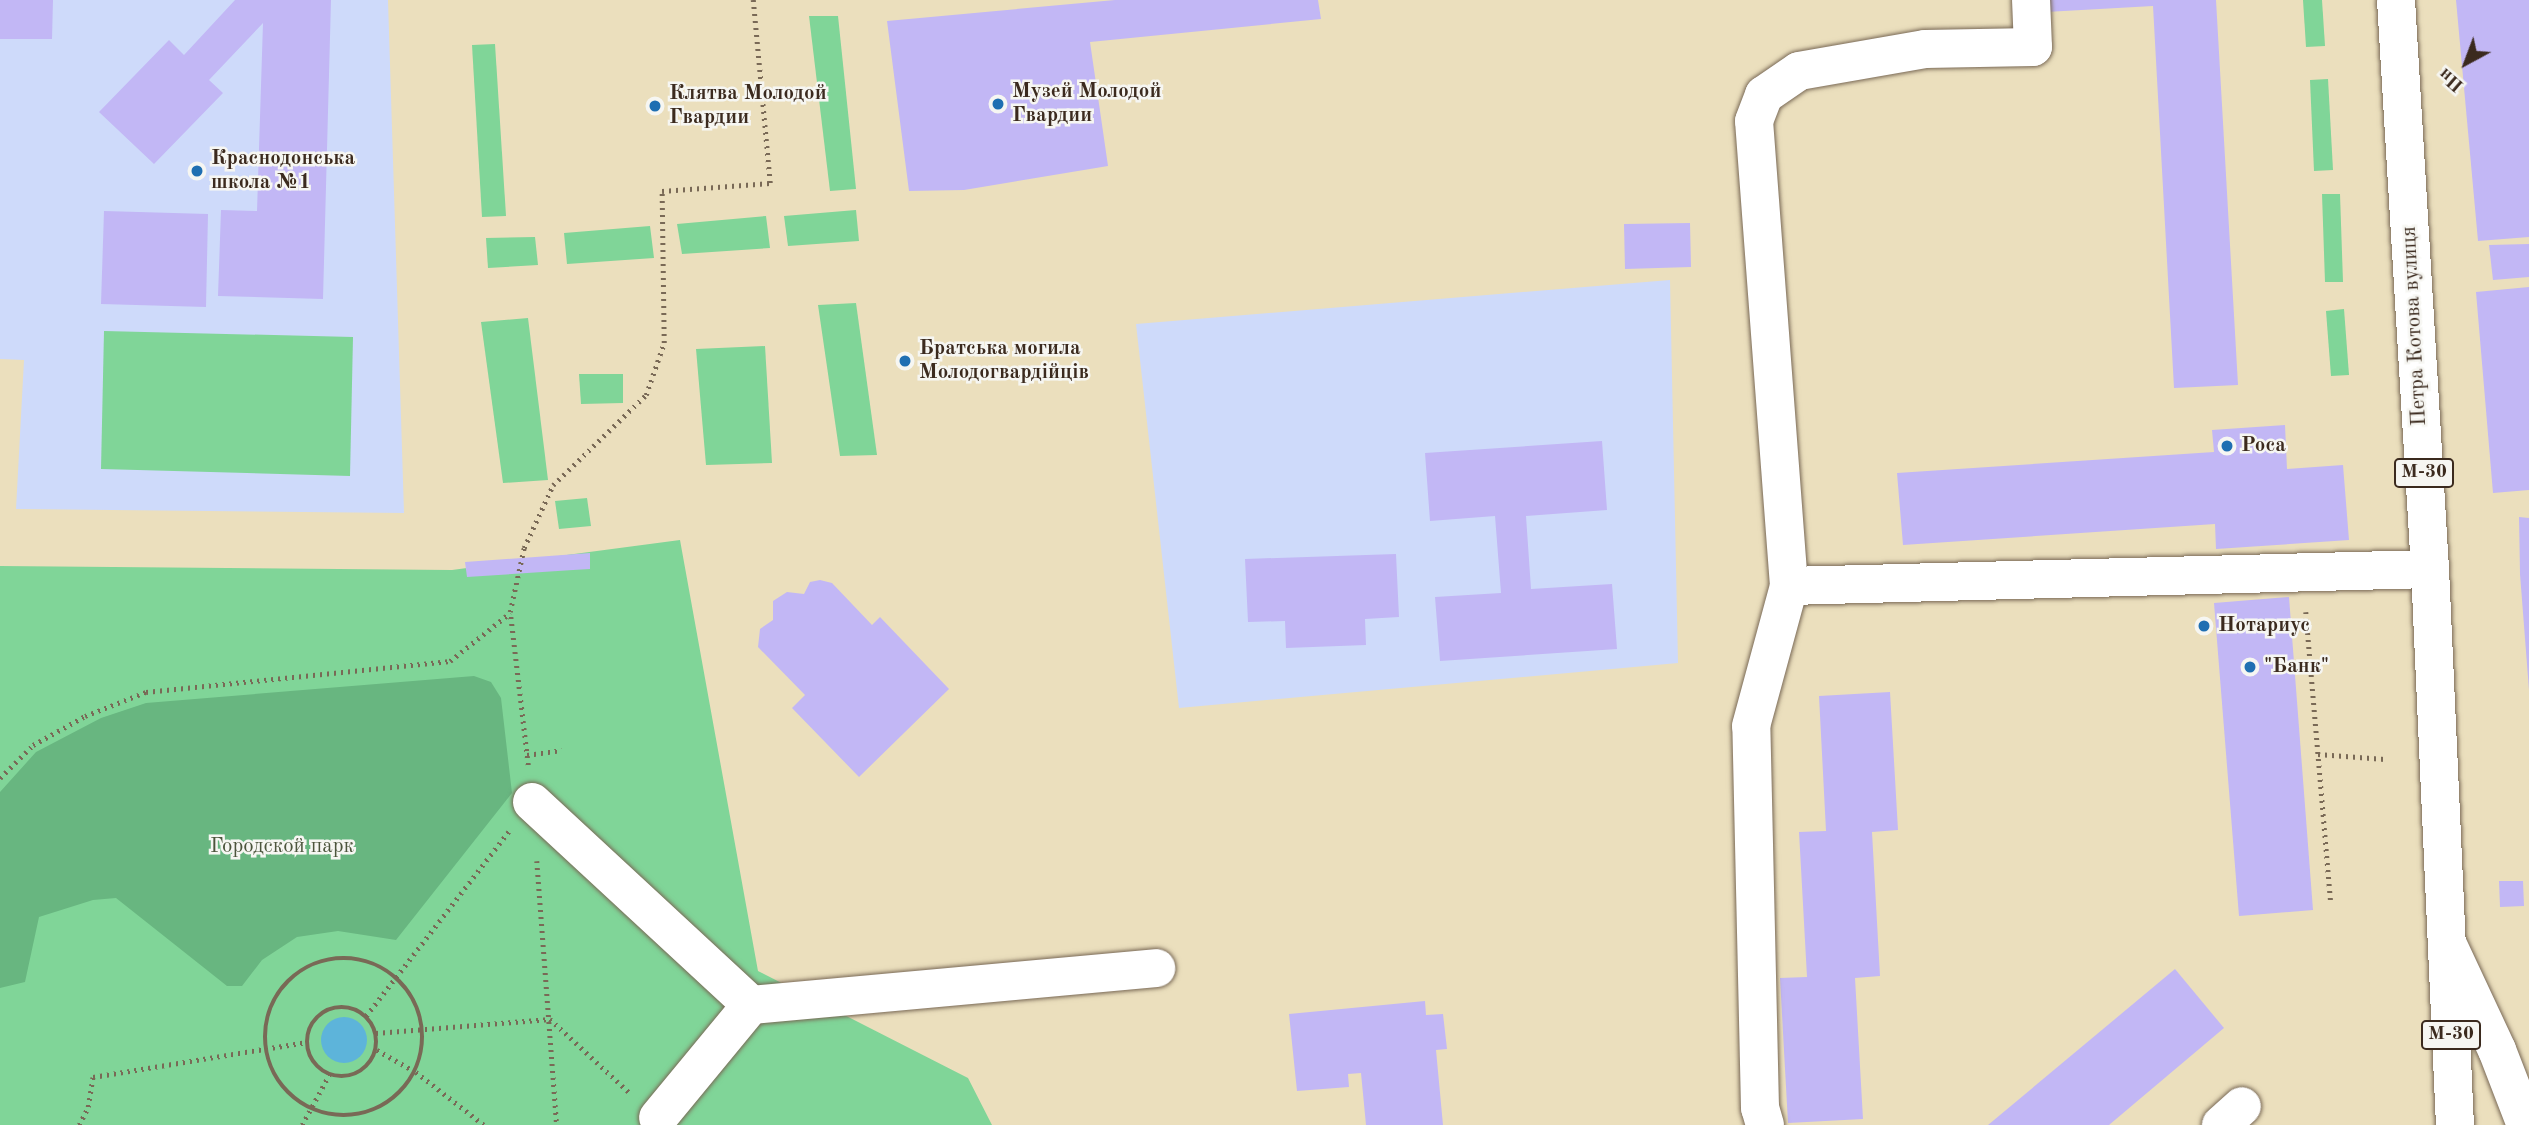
<!DOCTYPE html>
<html>
<head>
<meta charset="utf-8">
<style>
  body { margin:0 }
  #map { position:relative; width:2529px; height:1125px; overflow:hidden; background:#ebdfbd; font-family:"Old Standard TT",serif }
  div>[style] { position:absolute }
  .built>* { inset:0; background:#cedafa }
  .green>* { inset:0; background:#80d598 }
  .forest>* { inset:0; background:#68b680 }
  .water>* { inset:0; background:#5db4da }
  .round { border-radius:50% }
  .building>* { inset:0; background:#c2b7f5 }
  .path>* { height:4.5px; margin-top:-2.25px; transform-origin:0; background:repeating-linear-gradient(90deg,#796956 0 2px,transparent 0 7px) }
  .path>.ring { margin:-2.25px; padding:0; box-sizing:content-box; background:none; border:4.5px solid #796956; border-radius:50% }
  .roads { filter:drop-shadow(0 0 2px #796956) drop-shadow(0 0 2px #796956) }
  .minor>* { height:38px; margin:-19px; padding:0 19px; transform-origin:19px; border-radius:19px; background:#fff }
  .secondary>* { height:38px; margin:-19px; padding:0 19px; transform-origin:19px; border-radius:19px; background:#fff }
  .trunk>* { height:38px; margin:-19px; padding:0 19px; transform-origin:19px; border-radius:19px; background:#fff }
  .dots>* { width:19px; height:19px; translate:-50% -50%; box-sizing:border-box; border:4px solid #f6f6f2; border-radius:50% }
  span { translate:-50% -50%; white-space:nowrap; text-align:center; line-height:1.15; -webkit-text-stroke:5px #f6f6f2; paint-order:stroke }
  .shield-label span { padding:2px 5px; background:#f6f6f2; border:2px solid; border-radius:5px; -webkit-text-stroke-width:0 }
  .shield-label { font-size:19px; color:#3b2a1e; font-weight:700 }
  .poi-label { font-size:21px; color:#3b2a1e; font-weight:700 }
  .left { translate:0 -50%; text-align:left }
  .street-label { font-size:21px; color:#3b2a1e }
  .park-label { font-size:21px; color:#4c553c }
  .north { position:absolute; left:2431px; top:28px; width:70px; height:70px; -webkit-text-stroke:5px #f6f6f2; paint-order:stroke; rotate:221deg; font-size:19px; font-weight:700; line-height:28px; text-align:center; color:#3b2a1e }
  .north::after { content:''; display:block; margin:auto; width:24px; height:32px; background:#3b2a1e; clip-path:polygon(50% 0,100% 100%,50% 72%,0 100%) }
</style>
</head>
<body>
<div id="map">
  <div class="built">
    <div style="clip-path:polygon(0 0,388px 0,404px 513px,16px 509px,24px 360px,0 359px)"></div>
    <div style="clip-path:polygon(1670px 280px,1678px 663px,1179px 708px,1136px 324px)"></div>
  </div>
  <div class="green">
    <div style="clip-path:polygon(2303px 0,2322px 0,2325px 46px,2306px 47px)"></div>
    <div style="clip-path:polygon(809px 16px,838px 16px,856px 189px,830px 191px)"></div>
    <div style="clip-path:polygon(495px 44px,506px 216px,482px 217px,472px 45px)"></div>
    <div style="clip-path:polygon(2328px 79px,2333px 170px,2314px 171px,2310px 80px)"></div>
    <div style="clip-path:polygon(2322px 194px,2340px 194px,2343px 282px,2325px 282px)"></div>
    <div style="clip-path:polygon(856px 210px,859px 241px,788px 246px,784px 216px)"></div>
    <div style="clip-path:polygon(766px 216px,770px 248px,682px 254px,677px 224px)"></div>
    <div style="clip-path:polygon(650px 226px,654px 258px,567px 264px,564px 233px)"></div>
    <div style="clip-path:polygon(535px 237px,538px 265px,488px 268px,486px 238px)"></div>
    <div style="clip-path:polygon(856px 303px,877px 455px,840px 456px,818px 305px)"></div>
    <div style="clip-path:polygon(2344px 309px,2349px 375px,2331px 376px,2326px 311px)"></div>
    <div style="clip-path:polygon(528px 318px,548px 480px,503px 483px,481px 322px)"></div>
    <div style="clip-path:polygon(104px 331px,353px 337px,350px 476px,101px 469px)"></div>
    <div style="clip-path:polygon(765px 346px,772px 463px,706px 465px,696px 349px)"></div>
    <div style="clip-path:polygon(579px 374px,623px 374px,623px 403px,581px 404px)"></div>
    <div style="clip-path:polygon(587px 498px,591px 526px,559px 529px,555px 501px)"></div>
    <div style="clip-path:polygon(680px 540px,758px 971px,968px 1078px,992px 1125px,0 1125px,0 566px,452px 570px)"></div>
  </div>
  <div class="forest">
    <div style="clip-path:polygon(474px 676px,491px 682px,501px 698px,512px 793px,396px 940px,338px 931px,297px 937px,262px 960px,242px 986px,227px 986px,116px 898px,93px 900px,39px 917px,25px 982px,0 988px,0 792px,36px 752px,101px 718px,146px 703px)"></div>
  </div>
  <div class="water">
    <div class="round" style="left:321px;top:1017px;width:46px;height:46px"></div>
  </div>
  <div class="building">
    <div style="clip-path:polygon(0 0,53px 0,52px 39px,0 39px)"></div>
    <div style="clip-path:polygon(235px 0,331px 0,323px 299px,218px 296px,221px 210px,257px 211px,263px 23px,209px 80px,223px 93px,154px 164px,99px 112px,169px 40px,184px 55px)"></div>
    <div style="clip-path:polygon(1115px 0,1318px 0,1321px 19px,1090px 42px,1108px 166px,964px 190px,909px 191px,887px 21px)"></div>
    <div style="clip-path:polygon(2046px 0,2216px 0,2238px 385px,2174px 388px,2153px 6px,2046px 12px)"></div>
    <div style="clip-path:polygon(2456px 0,2529px 0,2529px 237px,2478px 241px)"></div>
    <div style="clip-path:polygon(104px 211px,208px 214px,206px 307px,101px 304px)"></div>
    <div style="clip-path:polygon(1690px 223px,1691px 267px,1625px 269px,1624px 224px)"></div>
    <div style="clip-path:polygon(2529px 244px,2529px 277px,2493px 280px,2489px 245px)"></div>
    <div style="clip-path:polygon(2529px 287px,2529px 490px,2493px 493px,2476px 292px)"></div>
    <div style="clip-path:polygon(2285px 425px,2287px 469px,2343px 465px,2349px 540px,2216px 549px,2215px 524px,1903px 545px,1897px 473px,2214px 452px,2212px 430px)"></div>
    <div style="clip-path:polygon(1602px 441px,1607px 510px,1526px 516px,1531px 589px,1612px 584px,1617px 649px,1440px 661px,1435px 597px,1501px 593px,1495px 516px,1430px 521px,1425px 453px)"></div>
    <div style="clip-path:polygon(2519px 517px,2529px 518px,2529px 690px,2520px 574px)"></div>
    <div style="clip-path:polygon(590px 553px,590px 569px,573px 570px,467px 577px,465px 562px)"></div>
    <div style="clip-path:polygon(1396px 554px,1399px 617px,1365px 619px,1366px 645px,1286px 648px,1285px 621px,1248px 622px,1245px 559px)"></div>
    <div style="clip-path:polygon(820px 580px,832px 583px,872px 625px,880px 617px,949px 689px,859px 777px,792px 708px,805px 695px,758px 647px,760px 629px,773px 620px,773px 601px,787px 592px,804px 594px,810px 582px)"></div>
    <div style="clip-path:polygon(2289px 597px,2313px 910px,2239px 916px,2214px 603px)"></div>
    <div style="clip-path:polygon(1890px 692px,1898px 830px,1872px 832px,1880px 976px,1855px 978px,1863px 1119px,1788px 1123px,1780px 978px,1807px 977px,1799px 832px,1826px 831px,1819px 696px)"></div>
    <div style="clip-path:polygon(2499px 881px,2523px 881px,2524px 906px,2500px 907px)"></div>
    <div style="clip-path:polygon(2175px 969px,2224px 1028px,2109px 1125px,1988px 1125px)"></div>
    <div style="clip-path:polygon(1425px 1001px,1426px 1015px,1443px 1014px,1447px 1049px,1436px 1050px,1443px 1125px,1366px 1125px,1361px 1073px,1348px 1074px,1349px 1087px,1297px 1091px,1289px 1014px)"></div>
  </div>
  <div class="path">
    <div style="left:2306px;top:612px;width:292px;rotate:85.1deg"></div>
    <div style="left:2318px;top:754px;width:67px;rotate:4.3deg"></div>
    <div style="left:527px;top:755px;width:35px;rotate:-8deg"></div>
    <div style="left:528px;top:765px;width:154px;rotate:-96.7deg"></div>
    <div style="left:510px;top:612px;width:66px;rotate:-77.7deg"></div>
    <div style="left:524px;top:548px;width:69px;rotate:-65.3deg"></div>
    <div style="left:553px;top:485px;width:129px;rotate:-44.1deg"></div>
    <div style="left:646px;top:395px;width:55px;rotate:-70.9deg"></div>
    <div style="left:664px;top:343px;width:152px;rotate:-90.8deg"></div>
    <div style="left:662px;top:191px;width:108px;rotate:-4.2deg"></div>
    <div style="left:770px;top:183px;width:184px;rotate:-95.3deg"></div>
    <div style="left:0;top:778px;width:47px;rotate:-45deg"></div>
    <div style="left:33px;top:745px;width:60px;rotate:-29.1deg"></div>
    <div style="left:85px;top:716px;width:66px;rotate:-21.5deg"></div>
    <div style="left:146px;top:692px;width:306px;rotate:-5.8deg"></div>
    <div style="left:450px;top:661px;width:77px;rotate:-38.7deg"></div>
    <div style="left:537px;top:861px;width:265px;rotate:85.7deg"></div>
    <div class="ring" style="left:265px;top:958px;width:153.5px;height:153.5px"></div>
    <div class="ring" style="left:307px;top:1007px;width:65.5px;height:65.5px"></div>
    <div style="left:366px;top:1016px;width:234px;rotate:-52.3deg"></div>
    <div style="left:376px;top:1033px;width:175px;rotate:-4.6deg"></div>
    <div style="left:550px;top:1019px;width:109px;rotate:42.8deg"></div>
    <div style="left:377px;top:1050px;width:45px;rotate:29.4deg"></div>
    <div style="left:416px;top:1072px;width:86px;rotate:37.9deg"></div>
    <div style="left:79px;top:1125px;width:20px;rotate:-63deg"></div>
    <div style="left:88px;top:1107px;width:30px;rotate:-81deg"></div>
    <div style="left:93px;top:1077px;width:217px;rotate:-9.3deg"></div>
    <div style="left:302px;top:1125px;width:57px;rotate:-61.6deg"></div>
  </div>
  <div class="roads">
    <div class="minor">
      <div style="left:1789px;top:586px;width:641px;rotate:-1.52deg"></div>
      <div style="left:532px;top:802px;width:299px;rotate:42.8deg"></div>
      <div style="left:751px;top:1005px;width:146px;rotate:129.5deg"></div>
      <div style="left:751px;top:1005px;width:407px;rotate:-5.2deg"></div>
      <div style="left:1765px;top:1125px;width:18px;rotate:-106deg"></div>
      <div style="left:1760px;top:1108px;width:382px;rotate:-91.3deg"></div>
      <div style="left:1751px;top:726px;width:145px;rotate:-74.8deg"></div>
      <div style="left:1789px;top:586px;width:466px;rotate:-94.3deg"></div>
      <div style="left:1754px;top:121px;width:28px;rotate:-69deg"></div>
      <div style="left:1764px;top:95px;width:42px;rotate:-34.4deg"></div>
      <div style="left:1799px;top:71px;width:128px;rotate:-9.9deg"></div>
      <div style="left:1925px;top:49px;width:108px;rotate:-1.1deg"></div>
      <div style="left:2033px;top:47px;width:47px;rotate:-92.4deg"></div>
      <div style="left:2221px;top:1125px;width:28px;rotate:-42deg"></div>
    </div>
    <div class="secondary">
      <div style="left:2448px;top:945px;width:116px;rotate:65deg"></div>
      <div style="left:2497px;top:1050px;width:80px;rotate:68.9deg"></div>
    </div>
    <div class="trunk">
      <div style="left:2396px;top:0;width:570px;rotate:86.58deg"></div>
      <div style="left:2430px;top:569px;width:557px;rotate:87.43deg"></div>
    </div>
  </div>
  <div class="dots">
    <div style="left:998px;top:104px;background:#1f6fb2"></div>
    <div style="left:655px;top:106px;background:#1f6fb2"></div>
    <div style="left:197px;top:171px;background:#1f6fb2"></div>
    <div style="left:905px;top:361px;background:#1f6fb2"></div>
    <div style="left:2227px;top:446px;background:#1f6fb2"></div>
    <div style="left:2204px;top:626px;background:#1f6fb2"></div>
    <div style="left:2250px;top:667px;background:#1f6fb2"></div>
  </div>
  <div class="shield-label">
    <span style="left:2424px;top:473px">М-30</span>
    <span style="left:2451px;top:1035px">М-30</span>
  </div>
  <div class="poi-label">
    <span class="left" style="left:1012px;top:104px">Музей Молодой<br>Гвардии</span>
    <span class="left" style="left:669px;top:106px">Клятва Молодой<br>Гвардии</span>
    <span class="left" style="left:211px;top:171px">Краснодонська<br>школа №1</span>
    <span class="left" style="left:919px;top:361px">Братська могила<br>Молодогвардійців</span>
    <span class="left" style="left:2241px;top:446px">Роса</span>
    <span class="left" style="left:2218px;top:626px">Нотариус</span>
    <span class="left" style="left:2264px;top:667px">"Банк"</span>
  </div>
  <div class="street-label">
    <span style="left:2415px;top:326px;rotate:-93deg">Петра Котова вулиця</span>
  </div>
  <div class="park-label">
    <span style="left:282px;top:847px">Городской парк</span>
  </div>
  <div class="north">Пн</div>
</div>
</body>
</html>
